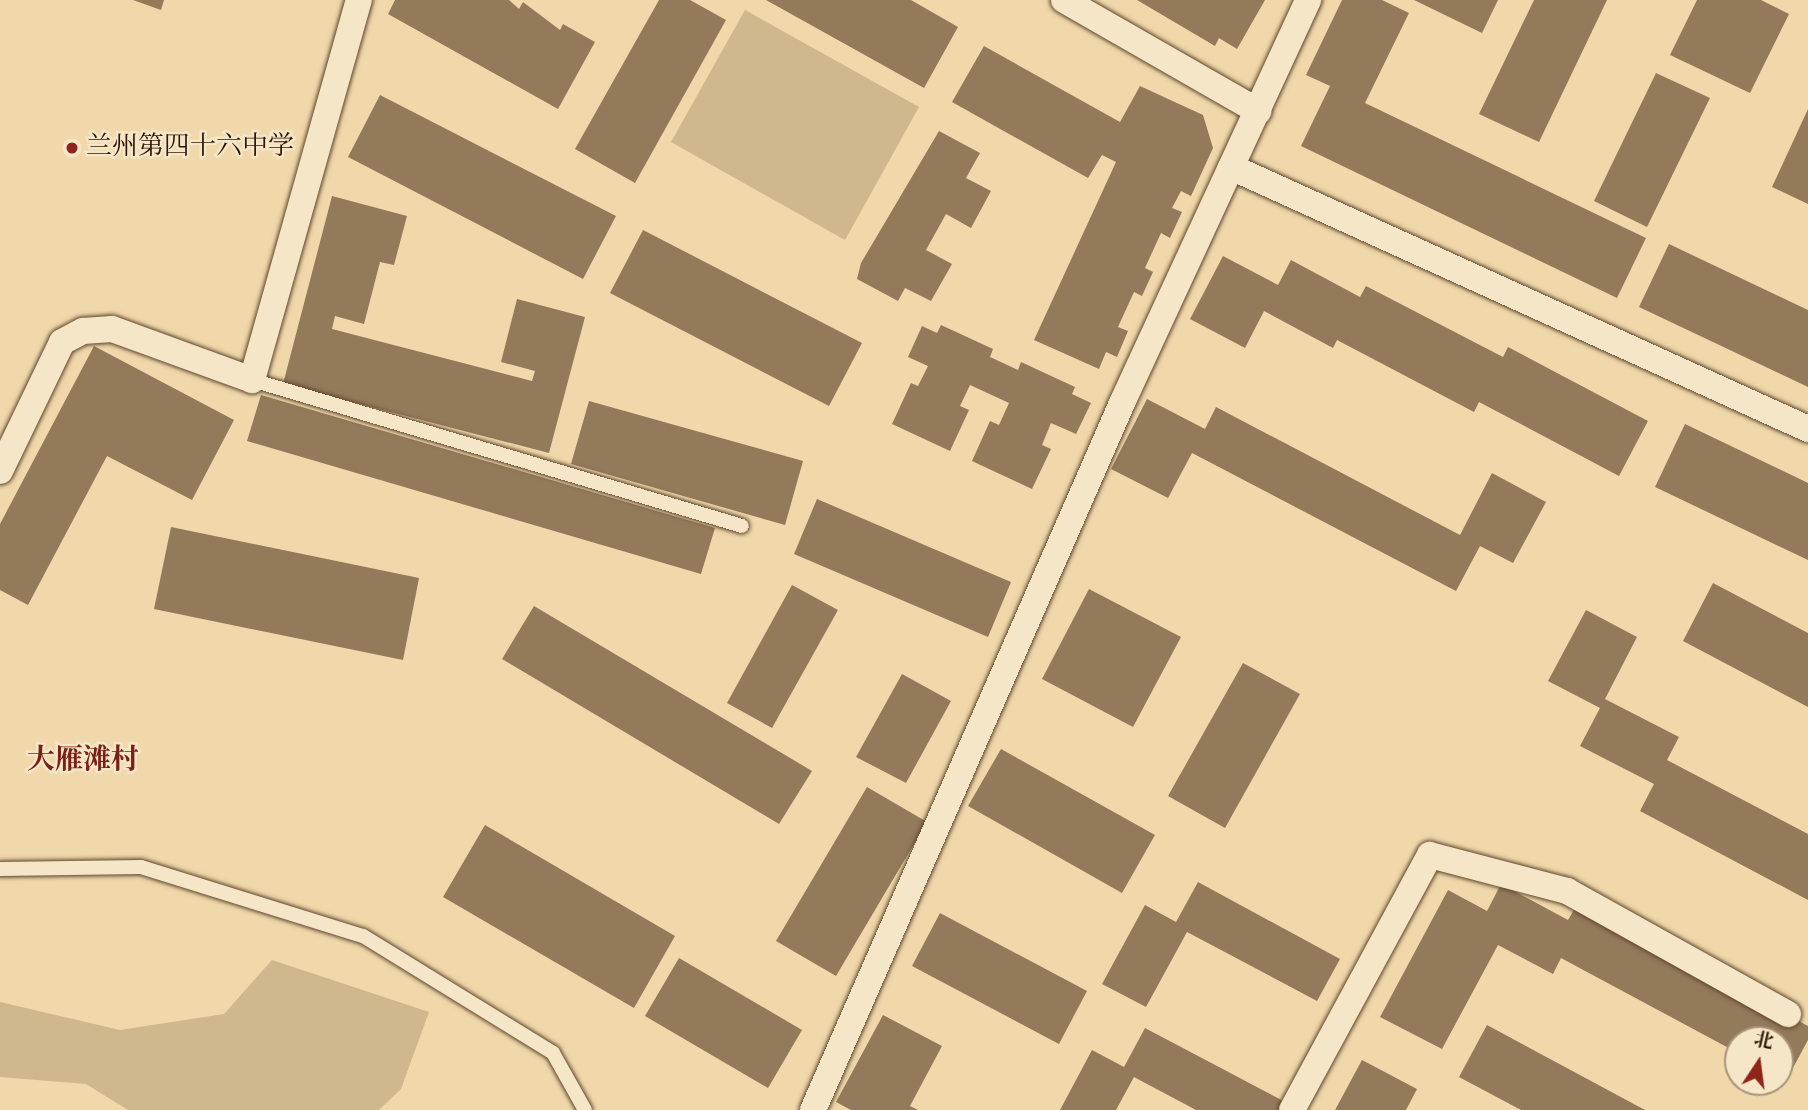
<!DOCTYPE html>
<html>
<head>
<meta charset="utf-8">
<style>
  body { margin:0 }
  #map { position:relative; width:1808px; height:1110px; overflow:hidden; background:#f0d8aa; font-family:"Sorts Mill Goudy","Noto Serif SC",serif }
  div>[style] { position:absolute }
  .green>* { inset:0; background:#cfb78e }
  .building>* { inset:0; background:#937a5a }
  .roads { filter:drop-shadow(0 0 2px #5f462d) drop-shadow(0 0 2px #5f462d) }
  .lane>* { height:14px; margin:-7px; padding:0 7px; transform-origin:7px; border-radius:7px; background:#f5e6c8 }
  .street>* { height:26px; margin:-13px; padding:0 13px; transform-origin:13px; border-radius:13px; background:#f5e6c8 }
  .dots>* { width:19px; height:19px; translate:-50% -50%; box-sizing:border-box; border:4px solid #f5e6c8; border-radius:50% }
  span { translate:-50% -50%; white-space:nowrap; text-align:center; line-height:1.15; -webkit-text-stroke:5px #f5e6c8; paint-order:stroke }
  .poi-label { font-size:26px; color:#2f1503 }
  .left { translate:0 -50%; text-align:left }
  .neighbourhood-label { font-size:28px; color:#7a1f14; font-weight:700 }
  .north { position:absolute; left:1724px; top:1026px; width:70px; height:70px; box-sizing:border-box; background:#f5e6c8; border:2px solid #a69279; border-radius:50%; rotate:13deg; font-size:19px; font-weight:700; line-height:28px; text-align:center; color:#2f1503 }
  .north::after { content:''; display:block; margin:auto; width:24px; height:32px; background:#8f2418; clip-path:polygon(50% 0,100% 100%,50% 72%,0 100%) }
</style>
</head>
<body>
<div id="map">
  <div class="green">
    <div style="clip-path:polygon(745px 10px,919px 107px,845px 240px,671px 142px)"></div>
    <div style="clip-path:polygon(272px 960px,429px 1012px,401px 1089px,379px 1110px,128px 1110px,86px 1084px,0 1077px,0 1002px,120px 1030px,224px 1014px)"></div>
  </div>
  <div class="building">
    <div style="clip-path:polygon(133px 0,164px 0,161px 10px)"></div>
    <div style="clip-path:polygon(395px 0,509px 0,519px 9px,523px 2px,560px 30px,563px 24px,595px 42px,558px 109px,388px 14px)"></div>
    <div style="clip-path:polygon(659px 0,690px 0,726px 20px,635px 183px,575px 149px)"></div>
    <div style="clip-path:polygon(766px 0,911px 0,958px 27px,924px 88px)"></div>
    <div style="clip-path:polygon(1137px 0,1265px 0,1237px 49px,1219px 38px,1215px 46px)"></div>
    <div style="clip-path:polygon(1342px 0,1382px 0,1409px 13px,1365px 103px,1646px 238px,1617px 298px,1301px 146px,1330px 86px,1306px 75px)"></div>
    <div style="clip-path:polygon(1414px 0,1498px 0,1482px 33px)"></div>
    <div style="clip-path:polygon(1534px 0,1607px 0,1539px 142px,1479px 114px)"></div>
    <div style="clip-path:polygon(1697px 0,1761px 0,1789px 14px,1750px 93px,1670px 55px)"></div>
    <div style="clip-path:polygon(984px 46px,1120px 122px,1140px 86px,1203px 115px,1213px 148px,1191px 196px,1181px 191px,1172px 208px,1182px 212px,1170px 238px,1161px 233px,1145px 268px,1153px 272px,1142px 296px,1134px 292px,1118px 327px,1128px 331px,1117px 357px,1106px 352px,1099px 369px,1034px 340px,1116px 162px,1102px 155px,1088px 178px,952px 102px)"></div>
    <div style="clip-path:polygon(1656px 73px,1710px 98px,1647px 227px,1594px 201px)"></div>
    <div style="clip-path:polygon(380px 95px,616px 216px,583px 279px,348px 157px)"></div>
    <div style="clip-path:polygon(1808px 109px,1808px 204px,1772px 187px)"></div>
    <div style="clip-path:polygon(939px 131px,980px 153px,966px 178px,991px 191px,971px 228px,946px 214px,926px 250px,952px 264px,931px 301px,905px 288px,898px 301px,857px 279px,861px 263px)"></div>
    <div style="clip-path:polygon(332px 196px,407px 216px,394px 265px,380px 262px,364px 324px,335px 316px,332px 329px,532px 381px,535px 371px,501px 362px,517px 299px,585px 317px,549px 453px,283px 384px)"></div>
    <div style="clip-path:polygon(643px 230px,862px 343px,829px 406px,610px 293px)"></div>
    <div style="clip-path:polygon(1669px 244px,1808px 310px,1808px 387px,1639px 307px)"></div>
    <div style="clip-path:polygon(1223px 256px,1278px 285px,1291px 260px,1360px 297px,1366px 286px,1503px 357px,1508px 347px,1648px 421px,1619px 476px,1479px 402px,1474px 412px,1337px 340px,1333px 348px,1264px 311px,1245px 348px,1190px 319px)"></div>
    <div style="clip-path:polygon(941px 325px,993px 349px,990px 357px,1018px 370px,1021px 362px,1075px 387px,1072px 394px,1091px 403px,1076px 434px,1051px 423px,1042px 445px,1051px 449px,1032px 489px,972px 461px,990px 421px,999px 425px,1009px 403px,970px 385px,960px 406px,969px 410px,950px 451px,892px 424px,911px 383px,918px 386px,928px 366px,908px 357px,922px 326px,937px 333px)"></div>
    <div style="clip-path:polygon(94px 346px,234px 420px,192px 500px,107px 456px,28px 605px,0 590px,0 524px)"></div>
    <div style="clip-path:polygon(261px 395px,715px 528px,701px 574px,247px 441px)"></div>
    <div style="clip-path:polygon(1147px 399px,1205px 429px,1216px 407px,1460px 535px,1492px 473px,1546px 502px,1513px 563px,1480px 546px,1456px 591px,1192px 453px,1168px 498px,1111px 469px)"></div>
    <div style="clip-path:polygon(589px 401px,803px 461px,785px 525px,571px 464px)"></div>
    <div style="clip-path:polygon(1685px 424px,1808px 483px,1808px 560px,1655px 487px)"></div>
    <div style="clip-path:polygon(817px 499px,1011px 582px,988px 637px,794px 554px)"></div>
    <div style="clip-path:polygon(171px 527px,419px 578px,403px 660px,154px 609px)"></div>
    <div style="clip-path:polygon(1713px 583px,1808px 633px,1808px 707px,1683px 641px)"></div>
    <div style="clip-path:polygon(792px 585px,838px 610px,772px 728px,727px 703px)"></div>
    <div style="clip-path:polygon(1089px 589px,1181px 637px,1133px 727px,1042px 679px)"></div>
    <div style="clip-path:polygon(534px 606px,812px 771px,779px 824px,502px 659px)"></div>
    <div style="clip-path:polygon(1586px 610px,1637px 637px,1605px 699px,1679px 737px,1667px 760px,1808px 834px,1808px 900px,1640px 811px,1654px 784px,1580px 746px,1600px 708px,1548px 681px)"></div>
    <div style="clip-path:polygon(1243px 663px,1300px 694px,1225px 828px,1168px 796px)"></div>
    <div style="clip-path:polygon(902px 674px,951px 701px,906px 783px,856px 757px)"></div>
    <div style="clip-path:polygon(1001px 749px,1155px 835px,1122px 893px,968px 806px)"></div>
    <div style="clip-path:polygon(867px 787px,927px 822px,836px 976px,776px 941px)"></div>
    <div style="clip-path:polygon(485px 825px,675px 936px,634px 1008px,443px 897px)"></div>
    <div style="clip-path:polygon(1198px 882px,1340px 959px,1317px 1001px,1187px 932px,1146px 1007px,1102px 984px,1145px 905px,1176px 922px)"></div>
    <div style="clip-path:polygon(1501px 884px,1568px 920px,1578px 903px,1808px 1026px,1808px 1040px,1787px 1079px,1780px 1075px,1780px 1040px,1738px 1040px,1738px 1053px,1561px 958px,1553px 974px,1498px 945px,1442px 1049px,1380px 1017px,1448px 890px,1487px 911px)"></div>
    <div style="clip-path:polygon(940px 913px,1087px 991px,1059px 1044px,912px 966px)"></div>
    <div style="clip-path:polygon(679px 958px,802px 1030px,768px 1088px,645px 1016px)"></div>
    <div style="clip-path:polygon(883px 1015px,942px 1046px,910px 1106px,918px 1110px,851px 1110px,836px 1102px)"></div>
    <div style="clip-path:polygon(1487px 1025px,1645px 1110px,1521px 1110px,1459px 1077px)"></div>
    <div style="clip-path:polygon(1145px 1028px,1287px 1103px,1284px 1110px,1196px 1110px,1134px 1077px,1116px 1110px,1060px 1110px,1092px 1050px,1124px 1067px)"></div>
    <div style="clip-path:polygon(1362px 1060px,1417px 1089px,1406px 1110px,1335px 1110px)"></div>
  </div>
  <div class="roads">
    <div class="lane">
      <div style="left:252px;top:380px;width:511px;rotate:16.59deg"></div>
      <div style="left:0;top:869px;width:141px;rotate:-0.8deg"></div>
      <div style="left:141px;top:867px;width:232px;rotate:17.3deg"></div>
      <div style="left:363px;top:936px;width:223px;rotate:31.6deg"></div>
      <div style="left:553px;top:1053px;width:65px;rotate:60.7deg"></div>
    </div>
    <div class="street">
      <div style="left:1064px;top:0;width:224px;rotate:29.8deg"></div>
      <div style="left:1231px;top:167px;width:634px;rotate:24.42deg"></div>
      <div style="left:0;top:471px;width:143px;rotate:-64.3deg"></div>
      <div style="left:62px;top:342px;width:24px;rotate:-28deg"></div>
      <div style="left:83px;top:331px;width:29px;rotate:-4deg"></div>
      <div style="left:112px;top:329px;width:149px;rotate:20deg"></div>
      <div style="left:252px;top:380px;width:395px;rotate:-74.3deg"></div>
      <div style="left:813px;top:1110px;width:772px;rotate:-66.39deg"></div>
      <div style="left:1122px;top:403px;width:444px;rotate:-65.2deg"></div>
      <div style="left:1292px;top:1110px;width:290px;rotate:-61.6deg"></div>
      <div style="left:1430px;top:855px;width:142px;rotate:14.7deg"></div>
      <div style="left:1567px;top:891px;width:253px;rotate:29.1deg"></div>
    </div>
  </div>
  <div class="dots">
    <div style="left:72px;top:148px;background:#8f2418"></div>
  </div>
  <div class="poi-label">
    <span class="left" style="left:86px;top:148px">兰州第四十六中学</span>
  </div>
  <div class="neighbourhood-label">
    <span style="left:83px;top:761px">大雁滩村</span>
  </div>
  <div class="north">北</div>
</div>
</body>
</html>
